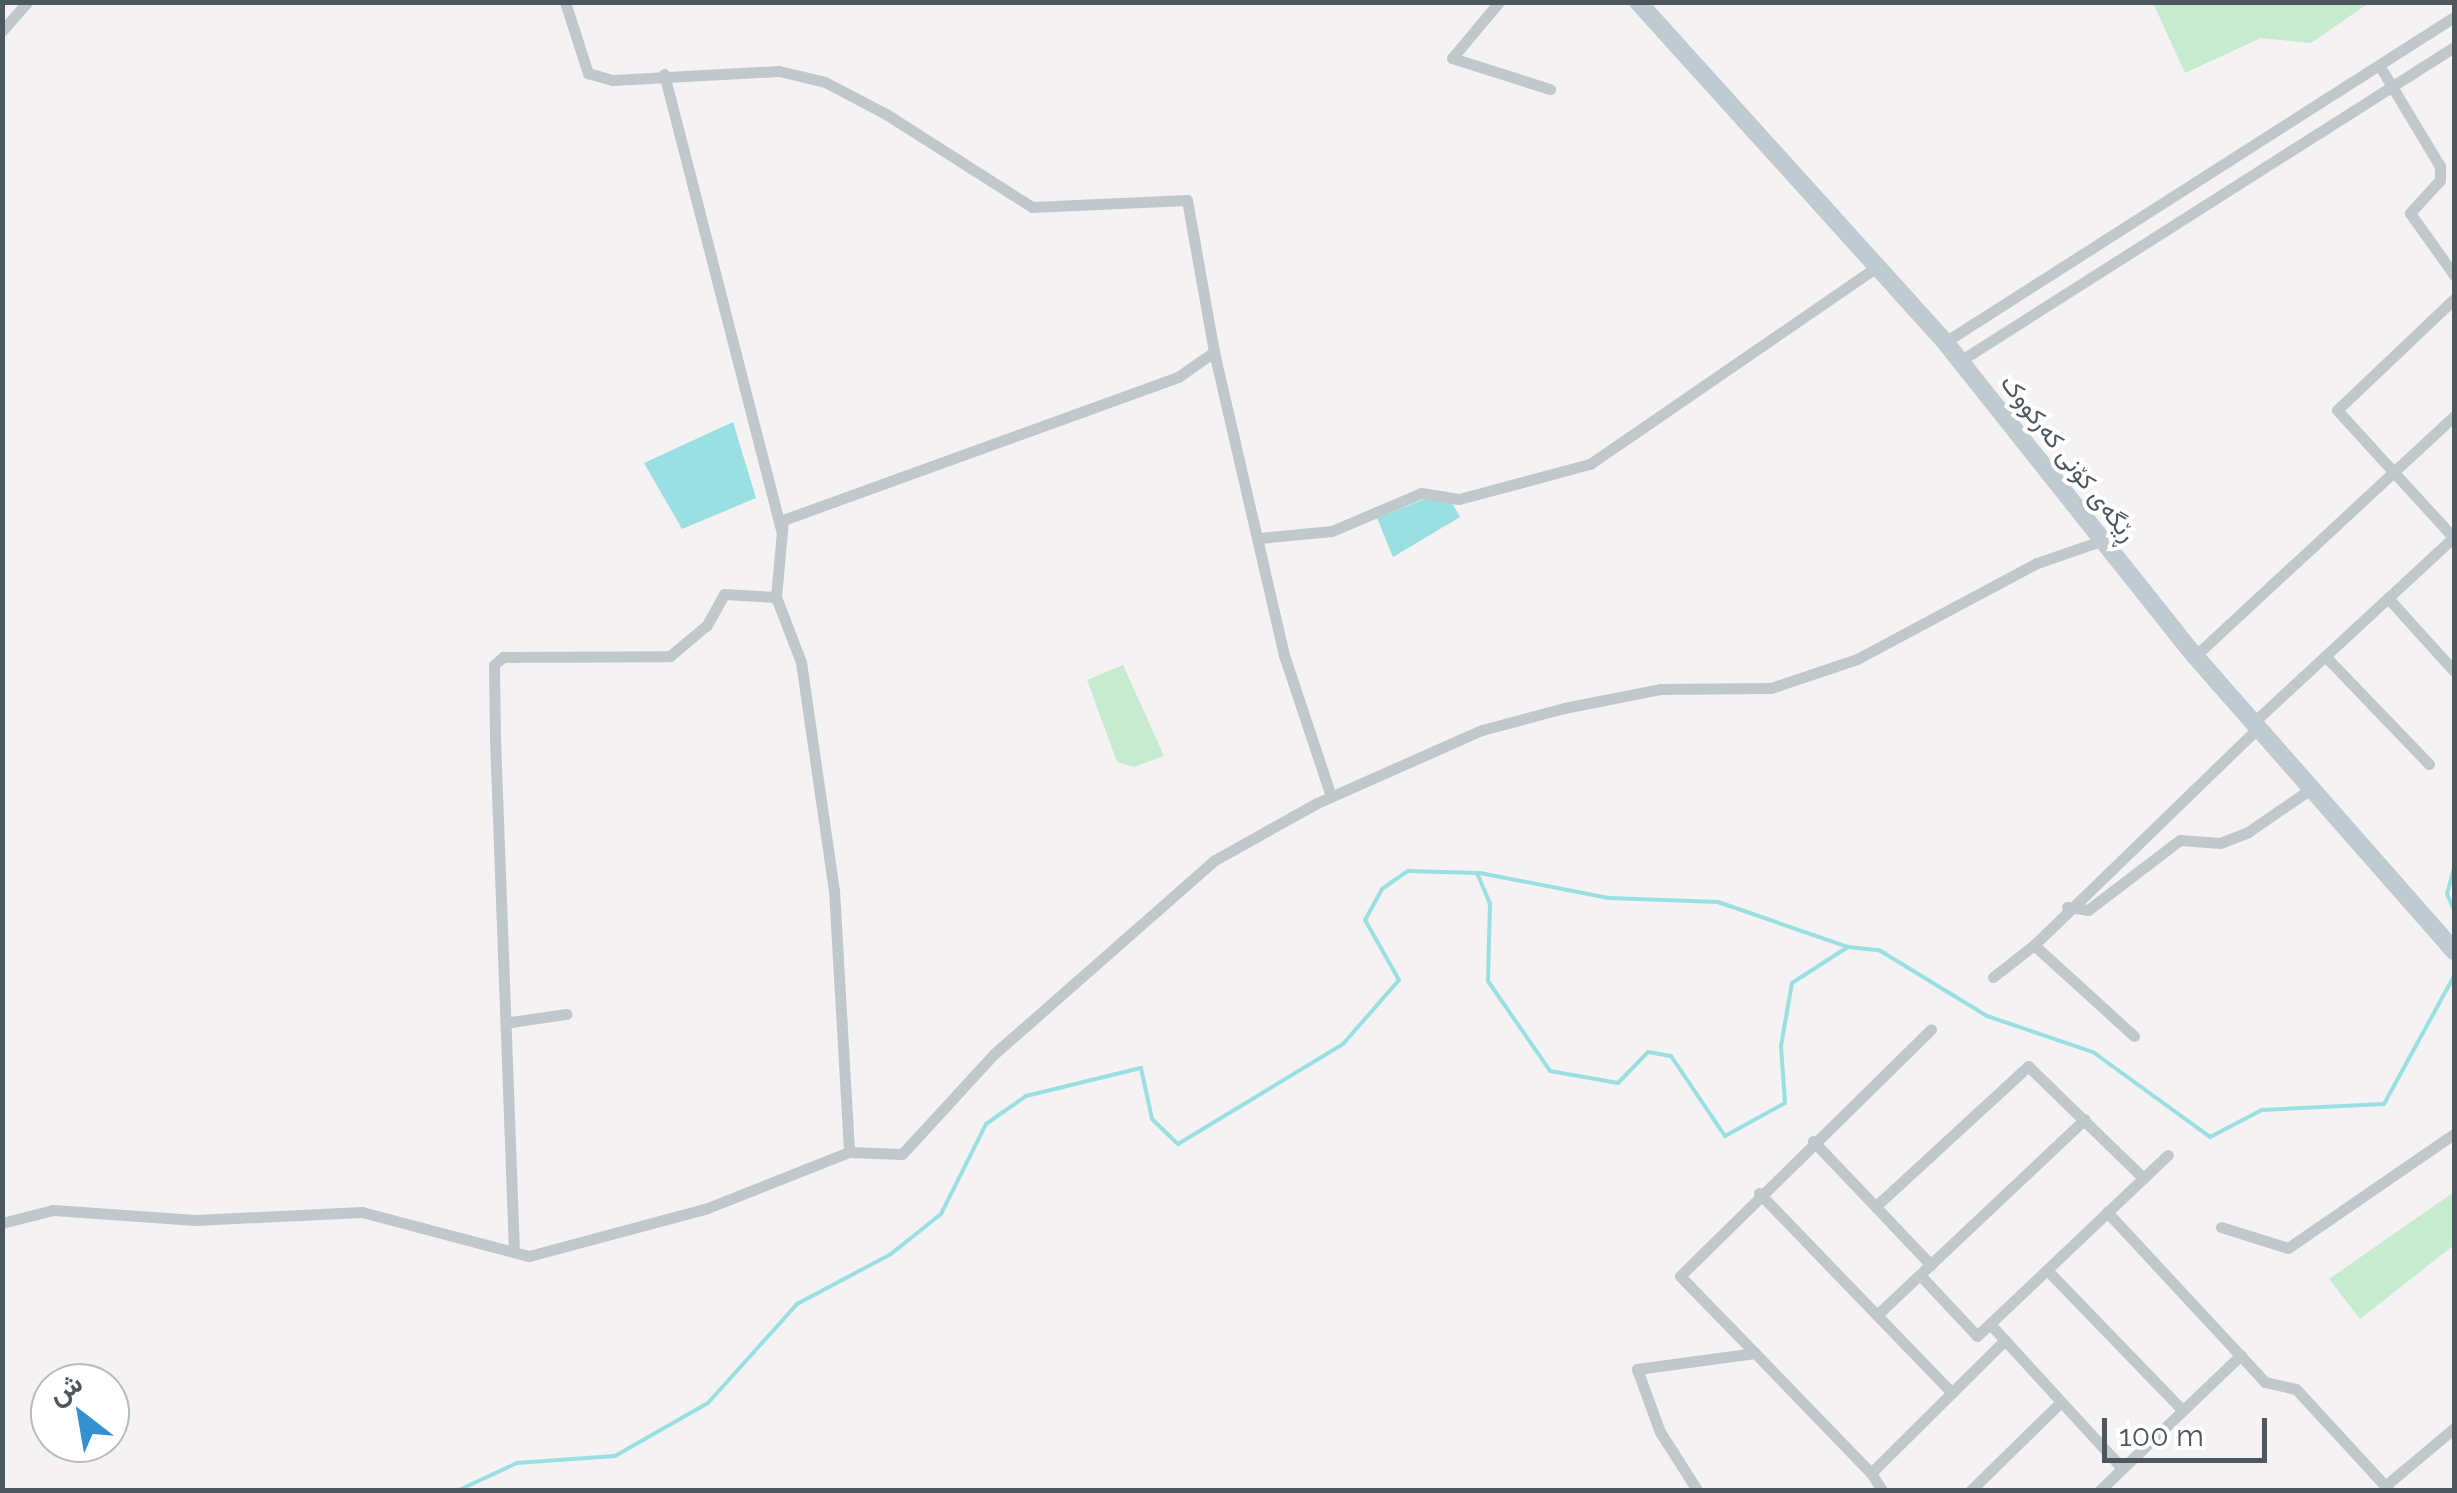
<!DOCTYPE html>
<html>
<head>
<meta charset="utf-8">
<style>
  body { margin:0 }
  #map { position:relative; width:2457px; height:1493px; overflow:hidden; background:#f4f2f2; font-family:Raleway,Vazirmatn,sans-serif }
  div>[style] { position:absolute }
  .green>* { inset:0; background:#c7ebcf }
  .water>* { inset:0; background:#9adfe2 }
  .stream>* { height:4px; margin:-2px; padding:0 2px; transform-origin:2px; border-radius:2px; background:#9adfe2 }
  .street>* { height:11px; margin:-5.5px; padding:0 5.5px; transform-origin:5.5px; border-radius:5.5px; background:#c0c8cc }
  .secondary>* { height:18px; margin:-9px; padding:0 9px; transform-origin:9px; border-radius:9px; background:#c0cbd1 }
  span { translate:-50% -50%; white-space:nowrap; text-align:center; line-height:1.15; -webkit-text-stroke:8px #fff; paint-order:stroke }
  .street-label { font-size:25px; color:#4c585d }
  .frame { position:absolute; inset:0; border:5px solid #4c585d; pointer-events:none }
  .north { position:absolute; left:30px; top:1363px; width:100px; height:100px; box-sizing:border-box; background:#fff; border:2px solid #b7bcbe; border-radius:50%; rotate:329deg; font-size:28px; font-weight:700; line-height:40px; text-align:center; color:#4c585d }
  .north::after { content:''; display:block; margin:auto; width:35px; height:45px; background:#3291ce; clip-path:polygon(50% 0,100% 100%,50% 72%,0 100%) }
  .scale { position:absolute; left:2102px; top:1418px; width:165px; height:45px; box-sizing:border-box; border:5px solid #4c585d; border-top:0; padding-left:12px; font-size:30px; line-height:35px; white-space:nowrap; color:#4c585d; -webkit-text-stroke:8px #fff; paint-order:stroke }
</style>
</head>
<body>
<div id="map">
  <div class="green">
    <div style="clip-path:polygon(2153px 3px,2369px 3px,2311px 43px,2261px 38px,2185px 73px)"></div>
    <div style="clip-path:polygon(1123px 665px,1164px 756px,1134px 767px,1117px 762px,1087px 680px)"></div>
    <div style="clip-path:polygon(2454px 1192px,2454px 1245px,2360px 1319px,2329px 1279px)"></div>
  </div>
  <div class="water">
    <div style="clip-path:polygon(733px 422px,756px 498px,682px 529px,644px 463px)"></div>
    <div style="clip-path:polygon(1445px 491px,1460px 517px,1393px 557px,1377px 518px)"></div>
  </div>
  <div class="stream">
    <div style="left:2454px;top:868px;width:27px;rotate:105deg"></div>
    <div style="left:2447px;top:894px;width:17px;rotate:66deg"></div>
    <div style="left:1480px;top:873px;width:131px;rotate:11deg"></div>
    <div style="left:1609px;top:898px;width:109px;rotate:2.1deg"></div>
    <div style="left:1718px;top:902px;width:138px;rotate:19.1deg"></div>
    <div style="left:459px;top:1490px;width:64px;rotate:-25deg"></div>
    <div style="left:517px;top:1463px;width:98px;rotate:-4.1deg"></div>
    <div style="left:615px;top:1456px;width:107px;rotate:-29.7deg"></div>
    <div style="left:708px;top:1403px;width:133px;rotate:-48deg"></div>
    <div style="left:797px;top:1304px;width:106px;rotate:-28deg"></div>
    <div style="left:891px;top:1254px;width:64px;rotate:-38.7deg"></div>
    <div style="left:941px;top:1214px;width:101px;rotate:-63.4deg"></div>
    <div style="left:986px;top:1124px;width:49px;rotate:-35deg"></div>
    <div style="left:1026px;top:1096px;width:118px;rotate:-13.7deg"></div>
    <div style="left:1141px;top:1068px;width:52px;rotate:77.8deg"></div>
    <div style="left:1152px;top:1119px;width:36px;rotate:44deg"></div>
    <div style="left:1178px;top:1144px;width:193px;rotate:-31.2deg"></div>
    <div style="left:1343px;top:1044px;width:85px;rotate:-48.8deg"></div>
    <div style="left:1399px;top:980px;width:69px;rotate:-119.5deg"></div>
    <div style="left:1365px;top:920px;width:35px;rotate:-61deg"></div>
    <div style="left:1382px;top:889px;width:32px;rotate:-35deg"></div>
    <div style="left:1408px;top:871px;width:69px;rotate:1.7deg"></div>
    <div style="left:1477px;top:873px;width:34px;rotate:67deg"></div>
    <div style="left:1490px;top:904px;width:77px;rotate:91.5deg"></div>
    <div style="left:1488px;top:981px;width:109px;rotate:55.4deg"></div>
    <div style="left:1550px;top:1071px;width:69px;rotate:10deg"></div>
    <div style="left:1618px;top:1083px;width:43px;rotate:-45.9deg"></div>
    <div style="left:1648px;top:1052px;width:23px;rotate:10deg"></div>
    <div style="left:1671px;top:1056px;width:97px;rotate:56deg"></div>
    <div style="left:1725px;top:1136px;width:68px;rotate:-28.8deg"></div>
    <div style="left:1785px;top:1103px;width:57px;rotate:-94deg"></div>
    <div style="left:1781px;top:1046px;width:64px;rotate:-80.1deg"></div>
    <div style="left:1792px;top:983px;width:67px;rotate:-32.7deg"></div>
    <div style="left:1848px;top:947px;width:31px;rotate:6deg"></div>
    <div style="left:1879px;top:950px;width:127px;rotate:31.4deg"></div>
    <div style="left:1987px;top:1016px;width:112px;rotate:18.8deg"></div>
    <div style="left:2093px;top:1052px;width:145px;rotate:36deg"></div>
    <div style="left:2210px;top:1137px;width:59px;rotate:-27.4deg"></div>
    <div style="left:2262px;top:1110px;width:122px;rotate:-2.8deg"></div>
    <div style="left:2384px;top:1104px;width:146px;rotate:-61.3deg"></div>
  </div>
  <div class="street">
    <div style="left:565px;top:2px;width:75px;rotate:72.1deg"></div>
    <div style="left:588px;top:73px;width:26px;rotate:16deg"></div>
    <div style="left:613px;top:80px;width:166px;rotate:-3.1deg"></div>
    <div style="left:779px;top:71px;width:47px;rotate:13.4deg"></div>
    <div style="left:825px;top:82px;width:69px;rotate:27.7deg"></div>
    <div style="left:886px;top:114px;width:173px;rotate:32.5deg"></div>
    <div style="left:1032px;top:207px;width:155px;rotate:-2.6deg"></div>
    <div style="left:1187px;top:200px;width:154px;rotate:79.9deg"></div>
    <div style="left:1214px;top:352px;width:44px;rotate:145.2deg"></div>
    <div style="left:1178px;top:377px;width:420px;rotate:160.1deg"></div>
    <div style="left:783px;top:520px;width:77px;rotate:95.2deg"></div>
    <div style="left:1499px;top:2px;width:73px;rotate:130deg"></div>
    <div style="left:1452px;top:58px;width:103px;rotate:17.6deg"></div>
    <div style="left:2px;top:31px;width:38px;rotate:-49deg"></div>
    <div style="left:2379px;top:65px;width:118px;rotate:58.9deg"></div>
    <div style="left:2440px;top:166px;width:14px;rotate:90deg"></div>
    <div style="left:2440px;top:180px;width:45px;rotate:132.3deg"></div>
    <div style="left:2410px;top:213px;width:76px;rotate:54.6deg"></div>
    <div style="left:664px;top:74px;width:470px;rotate:75.6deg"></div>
    <div style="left:2454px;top:299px;width:161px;rotate:136.5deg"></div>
    <div style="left:2337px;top:410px;width:173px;rotate:47.6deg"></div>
    <div style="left:1945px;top:342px;width:604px;rotate:-32.56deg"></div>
    <div style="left:1214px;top:352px;width:311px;rotate:77deg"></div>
    <div style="left:1284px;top:655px;width:149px;rotate:71.6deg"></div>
    <div style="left:1960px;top:361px;width:585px;rotate:-32.44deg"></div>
    <div style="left:1260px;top:538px;width:72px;rotate:-5.6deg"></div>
    <div style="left:1332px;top:531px;width:97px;rotate:-23.1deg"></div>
    <div style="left:1421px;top:493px;width:38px;rotate:9deg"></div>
    <div style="left:1459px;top:499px;width:136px;rotate:-15deg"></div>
    <div style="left:1590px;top:464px;width:348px;rotate:-34.5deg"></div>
    <div style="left:2388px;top:598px;width:98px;rotate:47.9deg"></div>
    <div style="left:2195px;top:656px;width:353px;rotate:-42.8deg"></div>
    <div style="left:2325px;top:656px;width:150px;rotate:46.1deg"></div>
    <div style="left:2254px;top:722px;width:272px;rotate:-42.8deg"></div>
    <div style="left:2067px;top:907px;width:21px;rotate:8deg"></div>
    <div style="left:2088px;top:910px;width:116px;rotate:-37.3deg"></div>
    <div style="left:2180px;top:840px;width:40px;rotate:4.3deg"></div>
    <div style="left:2220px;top:843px;width:30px;rotate:-21deg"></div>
    <div style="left:2248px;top:832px;width:78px;rotate:-34.5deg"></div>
    <div style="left:1993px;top:977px;width:52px;rotate:-38deg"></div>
    <div style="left:511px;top:1022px;width:56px;rotate:-8.3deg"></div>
    <div style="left:2134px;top:1036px;width:135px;rotate:-137.7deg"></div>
    <div style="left:2034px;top:945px;width:313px;rotate:-44.1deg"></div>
    <div style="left:1813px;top:1141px;width:171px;rotate:46.4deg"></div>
    <div style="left:1759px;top:1193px;width:278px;rotate:46deg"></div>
    <div style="left:1876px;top:1206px;width:207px;rotate:-42.6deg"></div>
    <div style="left:2028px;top:1066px;width:161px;rotate:44.2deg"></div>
    <div style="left:2107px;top:1212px;width:232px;rotate:47.1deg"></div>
    <div style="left:2265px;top:1382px;width:32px;rotate:13deg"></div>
    <div style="left:2296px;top:1389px;width:137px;rotate:47.4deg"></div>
    <div style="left:2px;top:1223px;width:53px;rotate:-14.3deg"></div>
    <div style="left:53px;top:1210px;width:143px;rotate:4deg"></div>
    <div style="left:196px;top:1220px;width:166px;rotate:-2.8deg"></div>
    <div style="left:362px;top:1212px;width:173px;rotate:14.8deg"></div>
    <div style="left:529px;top:1256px;width:182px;rotate:-15deg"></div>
    <div style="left:705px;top:1209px;width:155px;rotate:-21.6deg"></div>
    <div style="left:849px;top:1152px;width:53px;rotate:2.2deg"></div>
    <div style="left:902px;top:1154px;width:136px;rotate:-47.4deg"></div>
    <div style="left:994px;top:1054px;width:294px;rotate:-41.3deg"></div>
    <div style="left:1215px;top:860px;width:117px;rotate:-29.2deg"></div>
    <div style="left:1317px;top:803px;width:180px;rotate:-23.9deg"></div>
    <div style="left:1482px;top:730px;width:85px;rotate:-15deg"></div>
    <div style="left:1564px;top:708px;width:99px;rotate:-11.1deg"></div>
    <div style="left:1661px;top:689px;width:110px;rotate:-0.5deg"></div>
    <div style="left:1771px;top:688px;width:91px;rotate:-18.6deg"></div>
    <div style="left:1857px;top:659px;width:204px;rotate:-28.1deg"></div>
    <div style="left:2037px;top:563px;width:68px;rotate:-19deg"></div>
    <div style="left:2221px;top:1227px;width:70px;rotate:17.4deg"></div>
    <div style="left:2288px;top:1248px;width:201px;rotate:-34.5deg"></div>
    <div style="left:514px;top:1252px;width:513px;rotate:-92.12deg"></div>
    <div style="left:495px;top:739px;width:74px;rotate:-90.8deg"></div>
    <div style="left:494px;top:665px;width:12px;rotate:-42deg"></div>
    <div style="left:503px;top:657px;width:167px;rotate:-0.3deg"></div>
    <div style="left:670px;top:656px;width:48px;rotate:-40deg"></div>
    <div style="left:707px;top:625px;width:35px;rotate:-61deg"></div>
    <div style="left:724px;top:594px;width:52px;rotate:3.3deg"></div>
    <div style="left:776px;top:597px;width:70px;rotate:69deg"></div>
    <div style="left:801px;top:662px;width:230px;rotate:81.8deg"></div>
    <div style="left:834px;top:890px;width:262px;rotate:86.7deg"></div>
    <div style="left:2047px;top:1270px;width:194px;rotate:46deg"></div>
    <div style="left:1920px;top:1275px;width:83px;rotate:46.9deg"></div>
    <div style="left:1977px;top:1336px;width:263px;rotate:-43.5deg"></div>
    <div style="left:1878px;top:1314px;width:284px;rotate:-43.3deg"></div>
    <div style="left:1990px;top:1324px;width:195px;rotate:47.5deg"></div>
    <div style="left:1755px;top:1353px;width:107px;rotate:-134.2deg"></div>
    <div style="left:1680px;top:1276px;width:352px;rotate:-44.5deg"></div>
    <div style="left:2385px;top:1486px;width:90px;rotate:-40deg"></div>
    <div style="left:1697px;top:1490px;width:69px;rotate:-122.5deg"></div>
    <div style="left:1660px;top:1432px;width:67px;rotate:-110.1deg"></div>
    <div style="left:1637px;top:1369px;width:119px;rotate:-7.7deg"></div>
    <div style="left:1755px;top:1353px;width:167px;rotate:46deg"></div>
    <div style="left:1882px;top:1490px;width:20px;rotate:-123deg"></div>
    <div style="left:1871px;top:1473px;width:189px;rotate:-44.8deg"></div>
    <div style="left:1971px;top:1490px;width:126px;rotate:-44.4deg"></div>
    <div style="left:2100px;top:1490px;width:195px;rotate:-43.8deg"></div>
  </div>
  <div class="secondary">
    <div style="left:1638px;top:2px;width:458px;rotate:47.9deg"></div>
    <div style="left:1945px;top:342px;width:401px;rotate:51.5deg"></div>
    <div style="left:2195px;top:656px;width:393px;rotate:48.7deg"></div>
  </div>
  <div class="street-label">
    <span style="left:2069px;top:458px;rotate:52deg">ڕێگەی کۆنی کەرکووک</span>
  </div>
  <div class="frame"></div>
  <div class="north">ش</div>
  <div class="scale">100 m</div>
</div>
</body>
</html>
